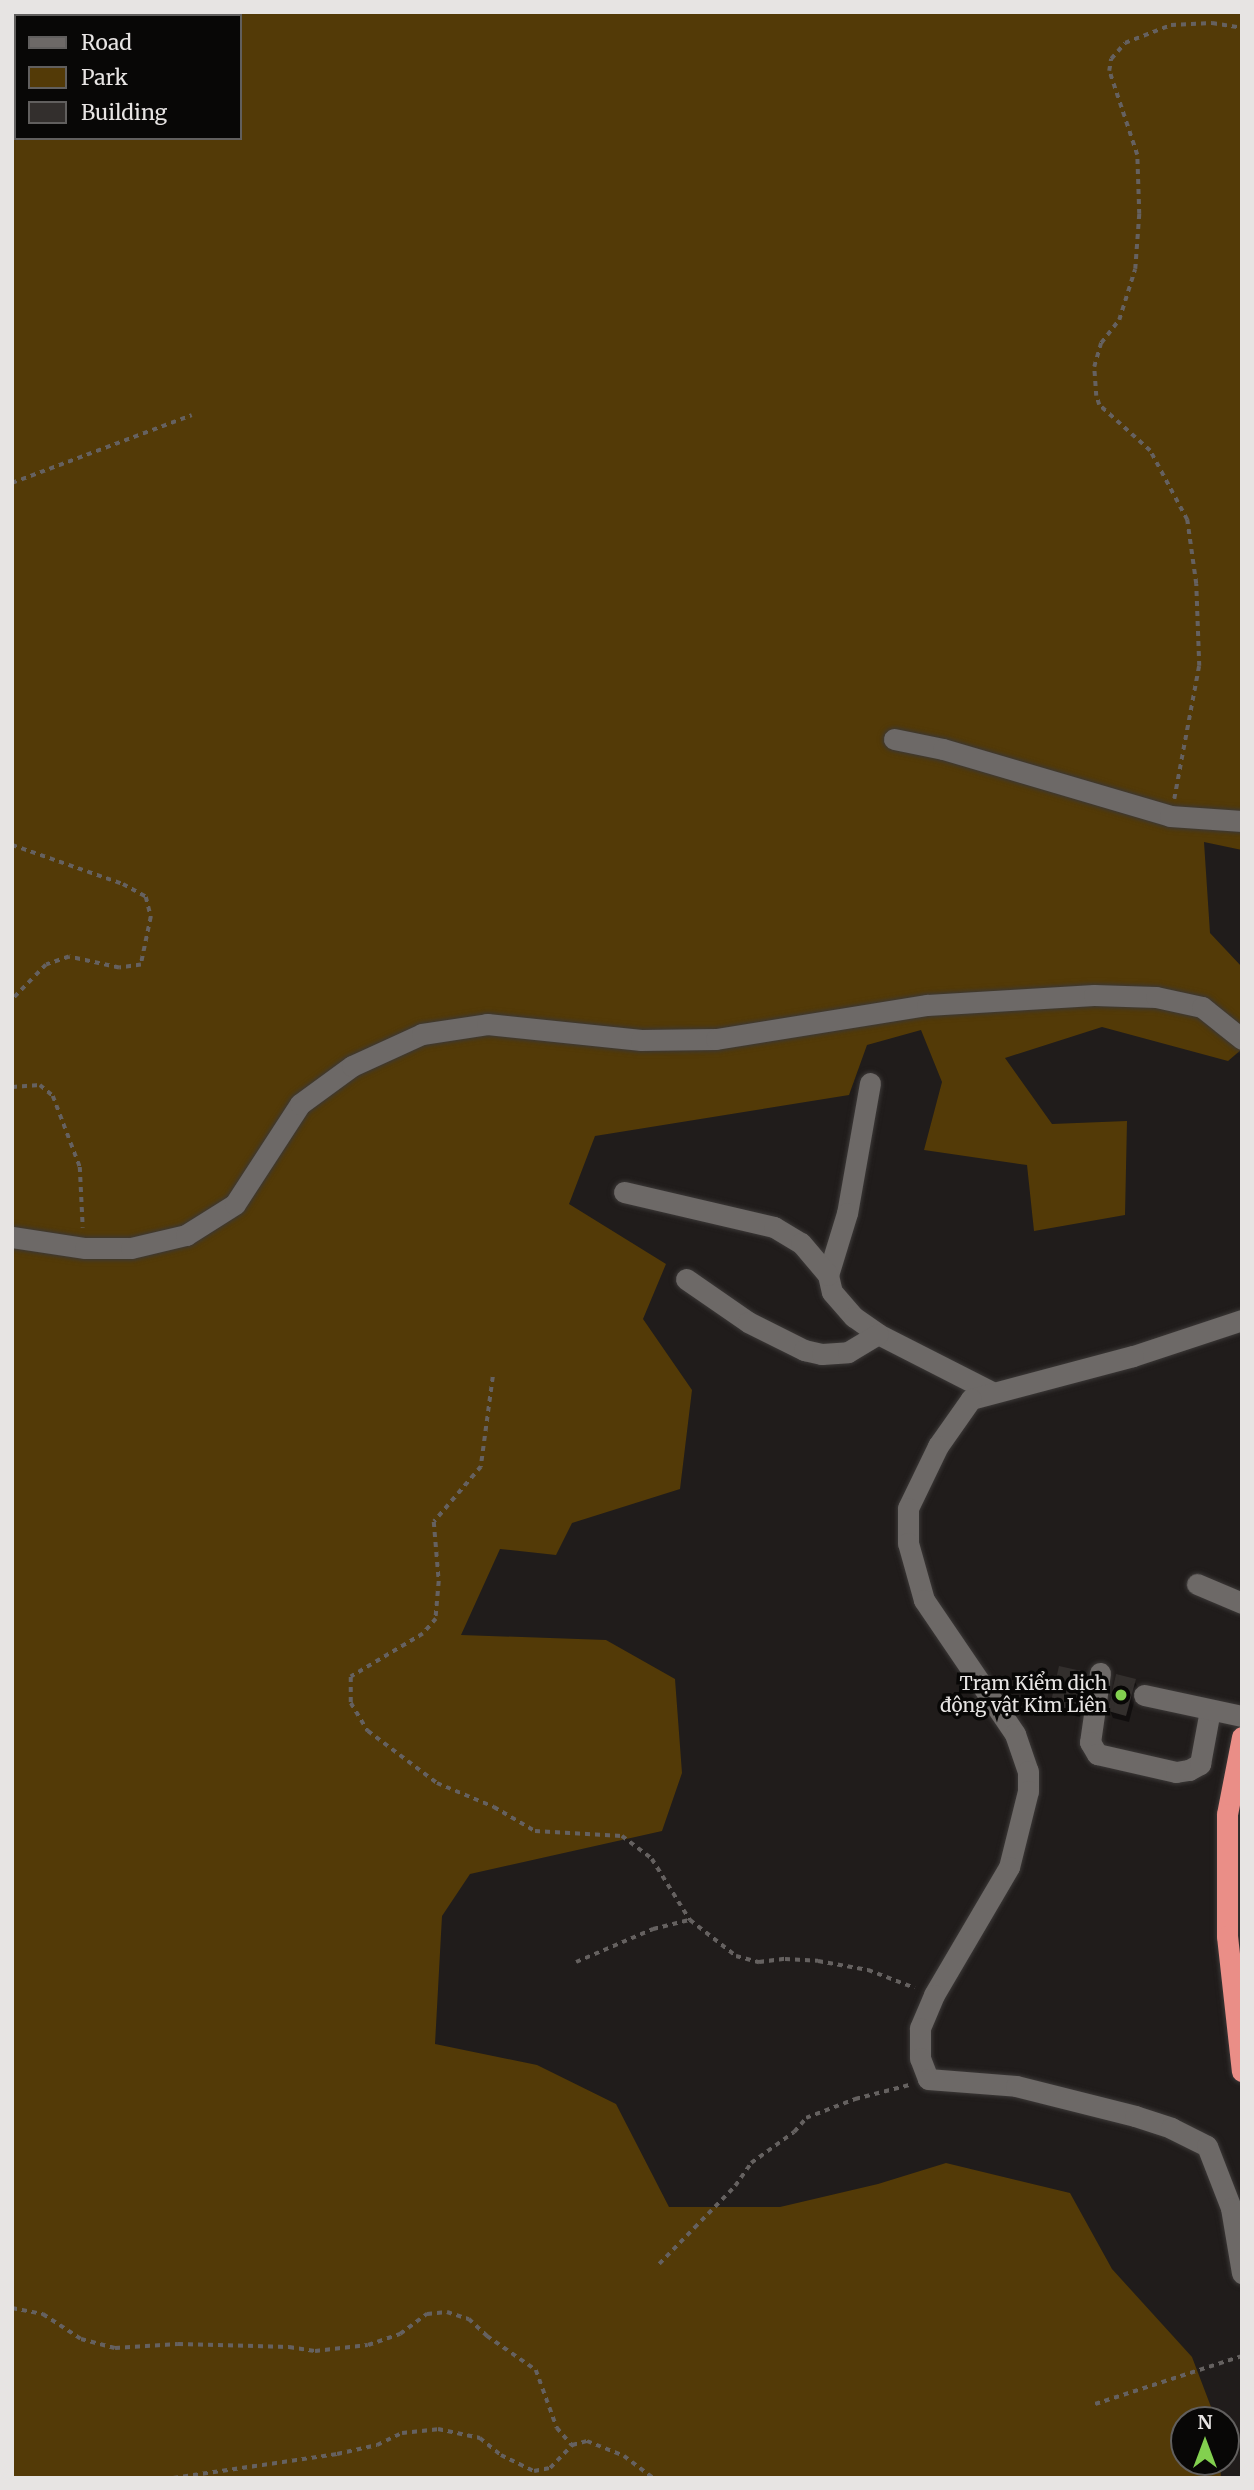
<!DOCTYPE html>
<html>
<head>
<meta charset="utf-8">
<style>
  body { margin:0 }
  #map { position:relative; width:1254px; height:2490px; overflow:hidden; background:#201c1b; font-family:Merriweather,serif }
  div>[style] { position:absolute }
  .green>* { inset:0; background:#533a07 }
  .shadow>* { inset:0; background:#0007 }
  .building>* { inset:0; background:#332f2d }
  .path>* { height:3.5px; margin-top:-1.75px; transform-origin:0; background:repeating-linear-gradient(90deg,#656160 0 5px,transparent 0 10px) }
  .roads { filter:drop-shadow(0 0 2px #3b3837) drop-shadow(0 0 2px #3b3837) }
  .minor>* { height:21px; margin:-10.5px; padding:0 10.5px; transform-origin:10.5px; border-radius:10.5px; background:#6d6967 }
  .highway>* { height:21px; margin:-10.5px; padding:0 10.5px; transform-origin:10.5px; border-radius:10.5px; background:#ea8e87 }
  .dots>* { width:19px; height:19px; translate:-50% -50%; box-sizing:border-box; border:4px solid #080706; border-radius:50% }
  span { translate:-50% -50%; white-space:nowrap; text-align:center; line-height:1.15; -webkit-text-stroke:7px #080706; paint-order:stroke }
  .poi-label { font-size:19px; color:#e7e4e3 }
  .right { translate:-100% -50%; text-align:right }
  .frame { position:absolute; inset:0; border:14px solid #e7e4e3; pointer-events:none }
  .legend { position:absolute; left:14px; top:14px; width:228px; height:126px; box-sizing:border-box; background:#080706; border:2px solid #615f5e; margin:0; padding:9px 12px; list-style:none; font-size:21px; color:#e7e4e3 }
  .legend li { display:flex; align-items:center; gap:14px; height:35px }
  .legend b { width:35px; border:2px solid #615f5e }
  .north { position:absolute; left:1170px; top:2406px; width:70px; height:70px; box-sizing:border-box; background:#080706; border:2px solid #615f5e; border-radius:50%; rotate:0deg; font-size:19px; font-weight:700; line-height:28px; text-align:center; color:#e7e4e3 }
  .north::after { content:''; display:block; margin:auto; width:24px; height:32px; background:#82d04f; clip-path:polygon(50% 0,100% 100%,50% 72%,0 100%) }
</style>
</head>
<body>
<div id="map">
  <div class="green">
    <div style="clip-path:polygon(evenodd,12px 12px,1242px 12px,1242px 850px,1204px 842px,1210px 933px,1242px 967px,1242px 1049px,1228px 1061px,1102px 1027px,1005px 1058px,1052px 1124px,1127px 1121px,1125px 1215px,1034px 1231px,1027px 1165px,924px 1150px,942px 1082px,921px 1030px,867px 1045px,849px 1095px,595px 1136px,569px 1204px,666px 1264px,643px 1319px,692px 1390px,680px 1489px,572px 1523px,556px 1555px,500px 1549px,461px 1635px,606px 1640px,675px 1679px,682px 1773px,662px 1831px,470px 1874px,442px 1916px,435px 2044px,537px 2065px,616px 2104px,669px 2207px,780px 2207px,878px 2184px,946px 2163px,1070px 2193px,1112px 2269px,1192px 2357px,1216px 2420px,1184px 2420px,1184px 2462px,1220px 2462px,1221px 2478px,12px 2478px,12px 12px,16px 16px,240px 16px,240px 138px,16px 138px,16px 16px)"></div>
  </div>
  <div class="shadow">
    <div style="clip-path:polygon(1085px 1673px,1088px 1680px,1080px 1717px,1056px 1712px,1052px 1705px)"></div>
    <div style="clip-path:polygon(1134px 1681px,1138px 1687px,1129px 1722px,1113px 1718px,1110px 1711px)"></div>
  </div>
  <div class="building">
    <div style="clip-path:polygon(1059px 1666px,1086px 1672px,1077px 1712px,1050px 1706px)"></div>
    <div style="clip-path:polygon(1116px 1674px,1136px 1679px,1126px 1716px,1108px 1711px)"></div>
  </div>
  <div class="path">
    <div style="left:12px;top:483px;width:192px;rotate:-20.7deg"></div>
    <div style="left:1174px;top:799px;width:135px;rotate:-79.4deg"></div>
    <div style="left:1199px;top:666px;width:82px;rotate:-92.1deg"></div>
    <div style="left:1196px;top:584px;width:65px;rotate:-98deg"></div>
    <div style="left:1187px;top:520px;width:78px;rotate:-118.2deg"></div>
    <div style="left:1150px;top:451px;width:69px;rotate:-138deg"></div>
    <div style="left:1099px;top:405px;width:9px;rotate:-108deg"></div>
    <div style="left:1096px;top:396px;width:29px;rotate:-94deg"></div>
    <div style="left:1094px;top:367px;width:25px;rotate:-74deg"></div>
    <div style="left:1101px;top:343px;width:29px;rotate:-52deg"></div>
    <div style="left:1119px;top:320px;width:53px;rotate:-72.6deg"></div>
    <div style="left:1135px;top:269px;width:55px;rotate:-85.8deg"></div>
    <div style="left:1139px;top:214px;width:59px;rotate:-91.9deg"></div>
    <div style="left:1137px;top:155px;width:89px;rotate:-108.4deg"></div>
    <div style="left:1109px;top:71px;width:12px;rotate:-81deg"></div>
    <div style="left:1111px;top:59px;width:21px;rotate:-49deg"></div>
    <div style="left:1125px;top:43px;width:49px;rotate:-21.4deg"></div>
    <div style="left:1171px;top:25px;width:41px;rotate:-2.8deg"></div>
    <div style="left:1212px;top:23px;width:30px;rotate:9deg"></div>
    <div style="left:12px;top:845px;width:118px;rotate:19.4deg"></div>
    <div style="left:123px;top:884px;width:26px;rotate:29deg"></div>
    <div style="left:146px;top:897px;width:21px;rotate:76deg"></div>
    <div style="left:151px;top:917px;width:49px;rotate:101.8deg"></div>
    <div style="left:141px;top:965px;width:22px;rotate:172deg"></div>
    <div style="left:119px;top:968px;width:51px;rotate:-167.6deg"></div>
    <div style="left:69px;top:957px;width:24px;rotate:161deg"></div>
    <div style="left:46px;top:965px;width:49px;rotate:134.2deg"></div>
    <div style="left:12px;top:1087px;width:28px;rotate:-4deg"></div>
    <div style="left:40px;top:1085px;width:17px;rotate:40deg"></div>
    <div style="left:53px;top:1096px;width:76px;rotate:69.2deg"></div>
    <div style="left:80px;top:1167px;width:61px;rotate:87.2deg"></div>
    <div style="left:493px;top:1377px;width:91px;rotate:97.6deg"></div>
    <div style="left:481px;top:1467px;width:72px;rotate:130.5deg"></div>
    <div style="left:434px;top:1522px;width:59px;rotate:85.2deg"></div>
    <div style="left:439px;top:1581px;width:38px;rotate:95deg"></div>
    <div style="left:436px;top:1619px;width:20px;rotate:131deg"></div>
    <div style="left:423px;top:1634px;width:84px;rotate:149.2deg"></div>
    <div style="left:351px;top:1677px;width:26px;rotate:90deg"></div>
    <div style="left:351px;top:1703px;width:33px;rotate:59deg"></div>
    <div style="left:368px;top:1731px;width:86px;rotate:37deg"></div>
    <div style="left:437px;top:1783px;width:62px;rotate:22.8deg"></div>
    <div style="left:494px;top:1807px;width:48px;rotate:30.3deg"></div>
    <div style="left:535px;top:1831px;width:87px;rotate:3.3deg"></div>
    <div style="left:622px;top:1836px;width:38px;rotate:37deg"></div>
    <div style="left:652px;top:1859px;width:72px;rotate:58.1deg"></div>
    <div style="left:690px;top:1920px;width:58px;rotate:38deg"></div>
    <div style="left:736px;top:1956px;width:24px;rotate:15deg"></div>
    <div style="left:759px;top:1962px;width:26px;rotate:-7deg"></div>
    <div style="left:785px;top:1959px;width:33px;rotate:3deg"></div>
    <div style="left:818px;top:1961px;width:51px;rotate:10.2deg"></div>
    <div style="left:868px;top:1970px;width:50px;rotate:21deg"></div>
    <div style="left:576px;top:1962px;width:84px;rotate:-23.2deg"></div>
    <div style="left:653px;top:1929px;width:38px;rotate:-14deg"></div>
    <div style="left:659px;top:2264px;width:109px;rotate:-45.7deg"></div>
    <div style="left:735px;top:2186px;width:28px;rotate:-55deg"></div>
    <div style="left:751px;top:2163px;width:53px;rotate:-35.8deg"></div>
    <div style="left:794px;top:2132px;width:18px;rotate:-49deg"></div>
    <div style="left:806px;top:2118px;width:53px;rotate:-21.2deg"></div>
    <div style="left:855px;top:2099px;width:56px;rotate:-14.5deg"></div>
    <div style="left:12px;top:2308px;width:32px;rotate:11deg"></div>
    <div style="left:43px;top:2314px;width:45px;rotate:33.3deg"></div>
    <div style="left:81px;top:2339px;width:35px;rotate:15deg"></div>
    <div style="left:115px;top:2348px;width:63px;rotate:-3.6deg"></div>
    <div style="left:178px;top:2344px;width:111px;rotate:1.5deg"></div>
    <div style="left:289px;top:2347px;width:26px;rotate:9deg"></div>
    <div style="left:315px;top:2351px;width:53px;rotate:-6.5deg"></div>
    <div style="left:368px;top:2345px;width:34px;rotate:-19deg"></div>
    <div style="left:400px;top:2334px;width:34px;rotate:-37deg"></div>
    <div style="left:427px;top:2314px;width:20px;rotate:-6deg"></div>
    <div style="left:447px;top:2312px;width:23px;rotate:18deg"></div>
    <div style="left:469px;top:2319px;width:25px;rotate:43deg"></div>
    <div style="left:487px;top:2336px;width:60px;rotate:34.8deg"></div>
    <div style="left:536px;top:2370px;width:62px;rotate:70.1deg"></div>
    <div style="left:557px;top:2428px;width:23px;rotate:49deg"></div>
    <div style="left:1095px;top:2404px;width:155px;rotate:-18.1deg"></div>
    <div style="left:173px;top:2478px;width:166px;rotate:-8.3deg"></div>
    <div style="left:337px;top:2454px;width:41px;rotate:-12.7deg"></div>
    <div style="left:377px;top:2445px;width:28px;rotate:-26deg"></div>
    <div style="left:402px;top:2433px;width:36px;rotate:-6deg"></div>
    <div style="left:438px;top:2429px;width:43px;rotate:12.1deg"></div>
    <div style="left:480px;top:2438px;width:27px;rotate:39deg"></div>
    <div style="left:501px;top:2455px;width:37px;rotate:26deg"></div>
    <div style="left:534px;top:2471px;width:16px;rotate:-11deg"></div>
    <div style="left:550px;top:2468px;width:32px;rotate:-46deg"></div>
    <div style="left:572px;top:2445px;width:16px;rotate:-15deg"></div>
    <div style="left:587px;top:2441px;width:40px;rotate:22deg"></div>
    <div style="left:624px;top:2456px;width:36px;rotate:37deg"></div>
  </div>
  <div class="roads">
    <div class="minor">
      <div style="left:894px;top:739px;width:50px;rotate:11.5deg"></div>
      <div style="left:943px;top:749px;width:237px;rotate:16.4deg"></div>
      <div style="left:1170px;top:816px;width:72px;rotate:4deg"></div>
      <div style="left:870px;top:1083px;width:132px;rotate:100deg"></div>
      <div style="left:847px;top:1213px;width:65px;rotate:107deg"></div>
      <div style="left:828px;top:1275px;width:17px;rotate:77deg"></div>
      <div style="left:832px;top:1292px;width:33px;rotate:49deg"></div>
      <div style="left:854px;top:1317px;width:29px;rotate:35deg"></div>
      <div style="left:878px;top:1334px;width:128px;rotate:27deg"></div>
      <div style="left:624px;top:1192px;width:154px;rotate:13.1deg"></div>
      <div style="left:774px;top:1227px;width:31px;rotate:31deg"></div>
      <div style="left:801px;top:1243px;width:42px;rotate:49.8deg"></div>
      <div style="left:12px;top:1237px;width:74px;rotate:8.6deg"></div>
      <div style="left:85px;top:1248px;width:46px"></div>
      <div style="left:131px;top:1248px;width:57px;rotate:-13.3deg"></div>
      <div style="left:186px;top:1235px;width:58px;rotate:-32.3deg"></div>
      <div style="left:235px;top:1204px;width:119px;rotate:-57deg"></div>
      <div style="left:300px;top:1104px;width:64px;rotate:-36.2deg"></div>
      <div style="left:352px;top:1066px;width:77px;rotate:-24.6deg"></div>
      <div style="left:422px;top:1034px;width:66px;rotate:-8.7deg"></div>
      <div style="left:487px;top:1024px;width:155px;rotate:5.9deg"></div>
      <div style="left:641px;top:1040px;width:75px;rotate:-0.8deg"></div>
      <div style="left:716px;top:1039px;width:214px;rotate:-9.2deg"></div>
      <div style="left:927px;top:1005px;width:167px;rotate:-3.4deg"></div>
      <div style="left:1094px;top:995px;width:62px;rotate:1.8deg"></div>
      <div style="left:1156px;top:997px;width:47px;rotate:12.3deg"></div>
      <div style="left:1202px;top:1007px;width:51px;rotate:38.7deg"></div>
      <div style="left:686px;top:1279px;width:75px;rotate:34.7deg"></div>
      <div style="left:748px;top:1322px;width:63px;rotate:26.6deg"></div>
      <div style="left:804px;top:1350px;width:18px;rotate:13deg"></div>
      <div style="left:822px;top:1354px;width:26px;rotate:-4deg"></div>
      <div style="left:848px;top:1352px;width:35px;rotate:-31deg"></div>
      <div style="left:1242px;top:1320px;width:115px;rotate:161.7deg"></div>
      <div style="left:1133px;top:1356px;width:168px;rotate:165.1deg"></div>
      <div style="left:971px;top:1399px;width:57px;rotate:125.1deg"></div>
      <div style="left:938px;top:1446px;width:69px;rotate:115.8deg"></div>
      <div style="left:908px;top:1508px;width:35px;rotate:90deg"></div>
      <div style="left:908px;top:1543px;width:59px;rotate:74.3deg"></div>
      <div style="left:924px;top:1600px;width:162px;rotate:55.8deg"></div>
      <div style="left:1015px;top:1734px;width:39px;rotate:71deg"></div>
      <div style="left:1028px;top:1771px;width:20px;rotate:90deg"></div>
      <div style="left:1028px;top:1791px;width:78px;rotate:104deg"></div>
      <div style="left:1009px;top:1867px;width:148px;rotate:120.4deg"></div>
      <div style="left:934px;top:1995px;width:36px;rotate:113deg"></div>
      <div style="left:920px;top:2028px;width:30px;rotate:90deg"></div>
      <div style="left:920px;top:2058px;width:22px;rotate:69deg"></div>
      <div style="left:928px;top:2079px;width:88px;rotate:4.5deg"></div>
      <div style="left:1016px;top:2086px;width:123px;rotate:14.1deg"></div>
      <div style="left:1135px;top:2116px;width:38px;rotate:18deg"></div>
      <div style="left:1171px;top:2128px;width:40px;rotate:26.6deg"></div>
      <div style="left:1207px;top:2146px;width:66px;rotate:68.8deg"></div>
      <div style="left:1231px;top:2208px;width:66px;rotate:80.4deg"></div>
      <div style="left:1197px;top:1584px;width:49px;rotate:22.9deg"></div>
      <div style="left:1100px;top:1673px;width:70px;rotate:98.2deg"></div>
      <div style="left:1090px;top:1742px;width:14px;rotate:60deg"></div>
      <div style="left:1097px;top:1754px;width:81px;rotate:12.8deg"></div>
      <div style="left:1176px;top:1772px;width:13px;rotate:-9deg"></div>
      <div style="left:1189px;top:1770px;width:13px;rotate:-29deg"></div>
      <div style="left:1200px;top:1764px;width:55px;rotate:-79.5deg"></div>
      <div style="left:1144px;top:1695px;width:100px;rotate:12.1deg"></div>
    </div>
    <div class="highway">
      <div style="left:1242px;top:1737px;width:78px;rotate:101deg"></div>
      <div style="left:1227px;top:1814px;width:122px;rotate:90deg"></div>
      <div style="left:1227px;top:1936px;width:136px;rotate:83.7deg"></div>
    </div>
  </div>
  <div class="dots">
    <div style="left:1121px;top:1695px;background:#82d04f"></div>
  </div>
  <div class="poi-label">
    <span class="right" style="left:1107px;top:1695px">Trạm Kiểm dịch<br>động vật Kim Liên</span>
  </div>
  <div class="frame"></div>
  <ul class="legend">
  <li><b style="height:9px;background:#6d6967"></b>Road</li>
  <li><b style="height:19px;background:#533a07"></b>Park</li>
  <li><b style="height:19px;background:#332f2d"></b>Building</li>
  </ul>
  <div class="north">N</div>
</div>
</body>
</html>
